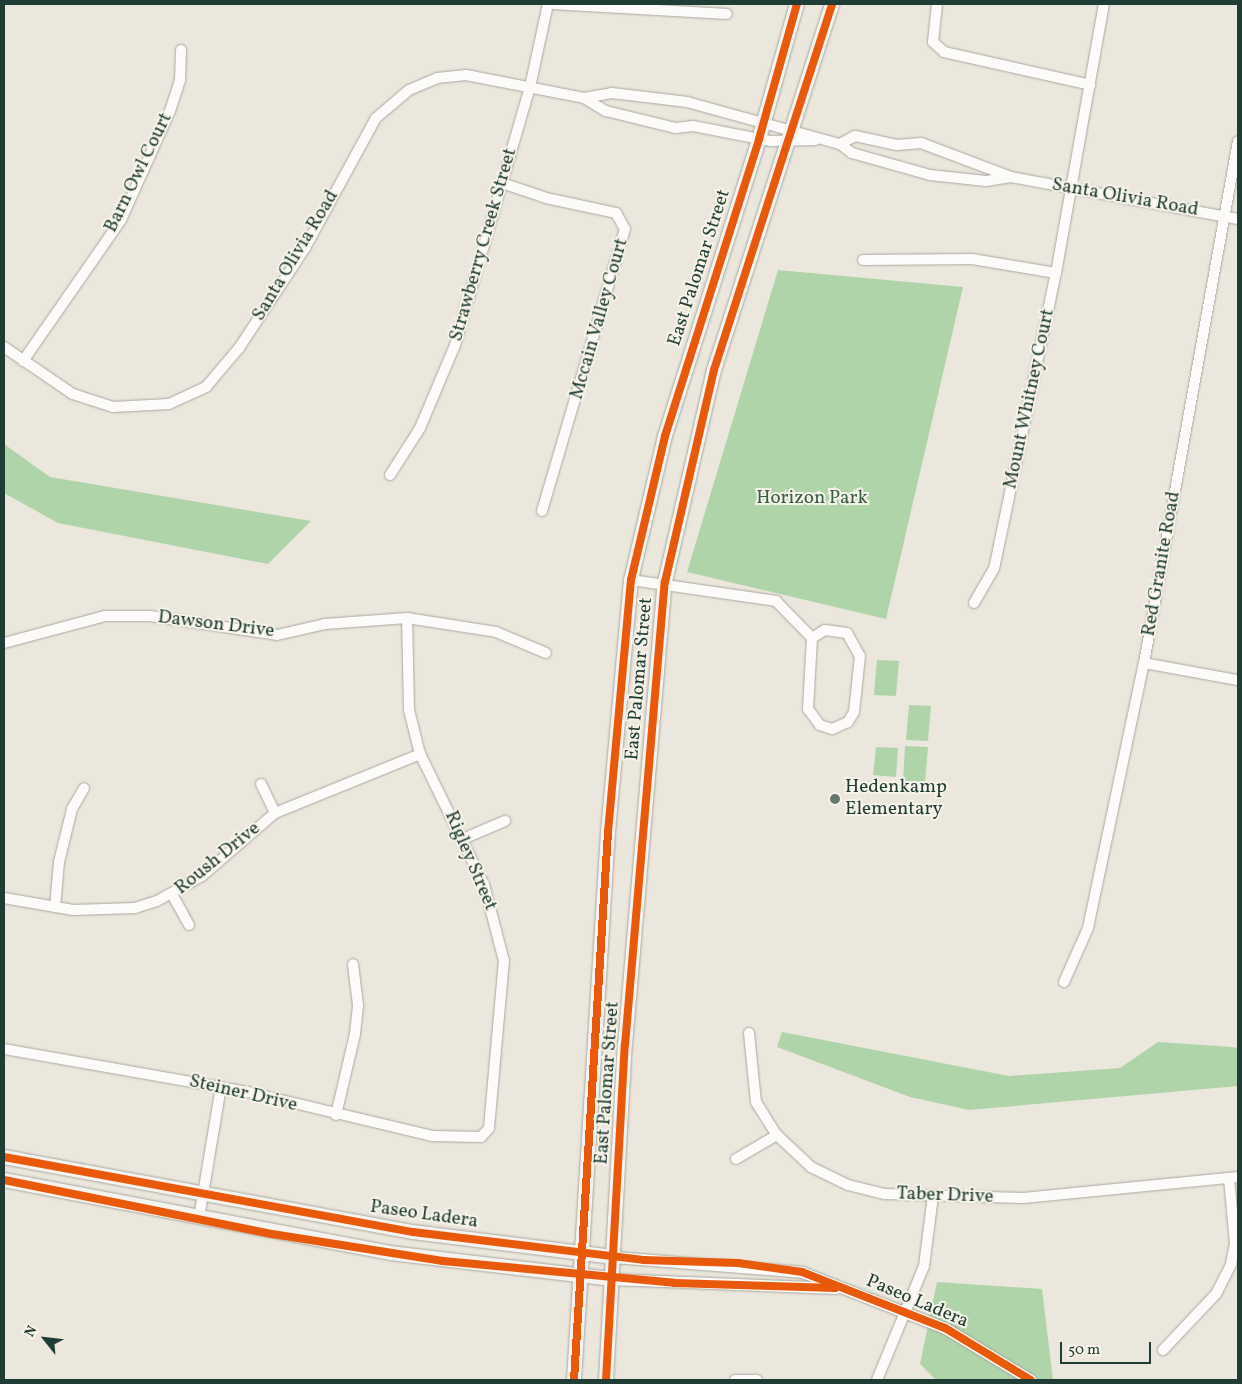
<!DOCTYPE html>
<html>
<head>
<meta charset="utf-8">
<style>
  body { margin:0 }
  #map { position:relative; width:1242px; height:1384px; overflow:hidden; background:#ece7dc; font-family:Vollkorn,serif }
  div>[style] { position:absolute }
  .green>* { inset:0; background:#b0d4aa }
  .roads { filter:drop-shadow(0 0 1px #a7a8a1) drop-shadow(0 0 1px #a7a8a1) }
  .minor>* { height:10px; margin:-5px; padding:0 5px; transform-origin:5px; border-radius:5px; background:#fcfbfa }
  .tertiary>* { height:11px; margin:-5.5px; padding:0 5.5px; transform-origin:5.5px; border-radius:5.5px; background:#fcfbfa }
  .secondary>* { height:14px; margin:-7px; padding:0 7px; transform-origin:7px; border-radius:7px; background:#f5f3ef }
  .cycleway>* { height:8px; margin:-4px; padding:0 4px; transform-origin:4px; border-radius:4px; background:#e8590c }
  .dots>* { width:14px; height:14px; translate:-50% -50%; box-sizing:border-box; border:2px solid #f7f3e8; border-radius:50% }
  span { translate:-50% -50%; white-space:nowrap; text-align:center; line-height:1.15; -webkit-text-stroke:4px #f7f3e8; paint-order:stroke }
  .street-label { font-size:19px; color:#1f3d34 }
  .park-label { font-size:19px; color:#375f47 }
  .poi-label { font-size:19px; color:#1f3d34 }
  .left { translate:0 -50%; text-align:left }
  .frame { position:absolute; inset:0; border:5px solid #1f3d34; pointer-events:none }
  .north { position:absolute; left:20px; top:1314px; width:50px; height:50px; -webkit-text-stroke:4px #f7f3e8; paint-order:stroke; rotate:299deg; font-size:14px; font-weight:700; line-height:20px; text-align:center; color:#1f3d34 }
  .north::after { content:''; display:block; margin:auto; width:18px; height:22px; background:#1f3d34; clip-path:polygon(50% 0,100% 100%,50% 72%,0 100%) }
  .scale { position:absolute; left:1060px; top:1342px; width:91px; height:22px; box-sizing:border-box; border:2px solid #1f3d34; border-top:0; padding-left:6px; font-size:15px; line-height:18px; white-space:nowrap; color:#1f3d34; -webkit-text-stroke:4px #f7f3e8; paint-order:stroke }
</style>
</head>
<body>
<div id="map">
  <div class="green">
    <div style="clip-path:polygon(778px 270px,963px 287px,886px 619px,687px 572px)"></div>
    <div style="clip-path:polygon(4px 444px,50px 477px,311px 521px,268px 564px,58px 523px,4px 493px)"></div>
    <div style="clip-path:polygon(877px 660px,899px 661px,896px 696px,874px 695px)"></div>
    <div style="clip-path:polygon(909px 705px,931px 706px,928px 741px,906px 740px)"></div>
    <div style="clip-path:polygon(905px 746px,928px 747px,925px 782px,903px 781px)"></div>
    <div style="clip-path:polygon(876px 747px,898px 748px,896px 777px,873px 775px)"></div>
    <div style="clip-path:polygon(782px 1032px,1009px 1076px,1120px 1068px,1158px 1042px,1232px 1047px,1238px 1048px,1238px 1086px,969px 1110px,910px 1097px,777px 1047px)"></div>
    <div style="clip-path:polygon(937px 1282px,1042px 1289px,1053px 1380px,936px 1380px,920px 1364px)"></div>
  </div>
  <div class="roads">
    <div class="minor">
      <div style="left:552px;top:4px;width:175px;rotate:3.3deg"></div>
      <div style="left:937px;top:4px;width:38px;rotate:96deg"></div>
      <div style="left:933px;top:42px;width:15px;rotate:42deg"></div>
      <div style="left:944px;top:52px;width:150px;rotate:12.7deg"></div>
      <div style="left:584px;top:98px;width:28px;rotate:-10deg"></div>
      <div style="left:612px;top:93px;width:76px;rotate:6.8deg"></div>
      <div style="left:687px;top:102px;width:159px;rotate:15.4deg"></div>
      <div style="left:840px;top:144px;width:15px;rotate:37deg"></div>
      <div style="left:852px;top:153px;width:81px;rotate:15.8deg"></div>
      <div style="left:930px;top:175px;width:56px;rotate:6.1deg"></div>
      <div style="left:986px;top:181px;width:25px;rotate:-9deg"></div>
      <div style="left:840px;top:144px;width:17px;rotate:-28deg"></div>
      <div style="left:855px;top:136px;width:43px;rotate:12.1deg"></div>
      <div style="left:897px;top:145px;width:24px;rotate:-5deg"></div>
      <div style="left:921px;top:143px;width:96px;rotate:20.7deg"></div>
      <div style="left:1011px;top:177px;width:231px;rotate:10.5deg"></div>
      <div style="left:502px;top:183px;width:46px;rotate:18.8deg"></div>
      <div style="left:546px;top:198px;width:72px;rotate:12.1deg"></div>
      <div style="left:616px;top:213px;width:18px;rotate:61deg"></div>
      <div style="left:625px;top:229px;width:294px;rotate:106.4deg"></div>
      <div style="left:863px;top:260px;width:109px;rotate:-0.5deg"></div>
      <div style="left:972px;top:259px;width:85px;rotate:9.5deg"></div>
      <div style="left:4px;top:347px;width:83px;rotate:34.3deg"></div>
      <div style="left:73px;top:394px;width:42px;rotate:18deg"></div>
      <div style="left:113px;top:407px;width:56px;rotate:-3.1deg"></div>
      <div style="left:169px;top:404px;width:41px;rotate:-24.7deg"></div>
      <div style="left:206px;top:387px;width:51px;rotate:-49.8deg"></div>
      <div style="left:239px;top:348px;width:120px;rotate:-56.6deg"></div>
      <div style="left:305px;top:248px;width:148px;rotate:-61.4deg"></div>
      <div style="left:376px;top:118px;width:43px;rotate:-40.3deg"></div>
      <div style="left:409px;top:90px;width:30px;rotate:-23deg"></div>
      <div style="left:437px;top:78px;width:29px;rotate:-6deg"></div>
      <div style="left:466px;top:75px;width:120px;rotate:11deg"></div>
      <div style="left:584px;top:98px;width:26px;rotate:31deg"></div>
      <div style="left:606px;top:111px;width:72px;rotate:13.7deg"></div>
      <div style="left:676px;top:128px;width:17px;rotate:-7deg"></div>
      <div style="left:693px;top:126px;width:78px;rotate:11deg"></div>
      <div style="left:770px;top:141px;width:45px;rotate:-1.3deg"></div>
      <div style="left:23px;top:361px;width:172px;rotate:-55.2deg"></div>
      <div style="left:121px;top:220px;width:120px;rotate:-65.8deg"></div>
      <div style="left:170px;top:111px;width:33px;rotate:-72deg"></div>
      <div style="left:180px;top:80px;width:30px;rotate:-88deg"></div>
      <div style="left:390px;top:475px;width:56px;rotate:-57.4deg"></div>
      <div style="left:420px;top:428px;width:90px;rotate:-67.1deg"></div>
      <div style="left:455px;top:345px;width:269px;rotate:-73.8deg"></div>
      <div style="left:530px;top:87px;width:85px;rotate:-77.8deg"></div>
      <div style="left:631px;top:580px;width:147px;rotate:8.2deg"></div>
      <div style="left:776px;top:601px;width:52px;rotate:45.8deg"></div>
      <div style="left:974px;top:603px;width:39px;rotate:-60deg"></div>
      <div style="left:994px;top:569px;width:302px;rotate:-78.2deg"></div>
      <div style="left:1056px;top:273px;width:273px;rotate:-79.9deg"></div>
      <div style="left:825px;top:630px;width:22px;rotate:8deg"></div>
      <div style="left:847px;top:633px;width:26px;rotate:61deg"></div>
      <div style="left:860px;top:656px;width:56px;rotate:96.1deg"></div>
      <div style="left:854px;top:712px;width:12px;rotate:121deg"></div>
      <div style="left:848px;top:722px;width:17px;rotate:156deg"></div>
      <div style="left:832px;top:729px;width:13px;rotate:-162deg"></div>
      <div style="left:820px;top:725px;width:20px;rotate:-127deg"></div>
      <div style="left:808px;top:709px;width:71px;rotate:-86.8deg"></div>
      <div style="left:812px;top:638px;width:15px;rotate:-32deg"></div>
      <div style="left:4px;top:643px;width:105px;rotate:-15deg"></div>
      <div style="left:105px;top:616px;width:45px"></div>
      <div style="left:150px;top:616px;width:128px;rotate:8.5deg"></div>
      <div style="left:277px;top:635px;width:49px;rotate:-12.9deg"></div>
      <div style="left:325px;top:624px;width:82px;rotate:-4.2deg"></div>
      <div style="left:407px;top:618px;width:90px;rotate:8.9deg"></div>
      <div style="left:496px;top:632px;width:54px;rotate:22.8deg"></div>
      <div style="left:1144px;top:663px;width:96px;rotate:10.3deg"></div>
      <div style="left:261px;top:784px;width:32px;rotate:64deg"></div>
      <div style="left:463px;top:839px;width:46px;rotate:-23.2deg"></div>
      <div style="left:173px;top:896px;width:33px;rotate:61deg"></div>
      <div style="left:4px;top:898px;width:70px;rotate:9.9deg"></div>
      <div style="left:73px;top:910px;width:62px;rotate:-1.8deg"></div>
      <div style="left:135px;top:908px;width:23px;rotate:-18deg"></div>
      <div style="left:157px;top:901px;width:51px;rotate:-29.1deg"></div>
      <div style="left:202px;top:876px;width:96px;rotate:-40.8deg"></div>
      <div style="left:275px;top:813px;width:157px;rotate:-22.1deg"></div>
      <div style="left:55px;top:907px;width:45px;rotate:-84.9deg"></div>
      <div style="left:59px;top:862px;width:55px;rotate:-76.2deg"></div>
      <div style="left:72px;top:809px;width:24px;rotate:-60deg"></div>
      <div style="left:1064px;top:982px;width:59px;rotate:-66deg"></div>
      <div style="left:1088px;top:928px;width:271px;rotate:-78.1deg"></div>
      <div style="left:1144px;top:663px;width:530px;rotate:-79.79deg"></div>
      <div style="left:749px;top:1033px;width:69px;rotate:84.2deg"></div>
      <div style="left:756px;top:1102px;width:39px;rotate:58deg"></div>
      <div style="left:777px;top:1135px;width:47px;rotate:43.3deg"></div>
      <div style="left:811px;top:1167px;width:41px;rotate:25.9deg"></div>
      <div style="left:848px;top:1185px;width:38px;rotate:14deg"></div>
      <div style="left:885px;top:1194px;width:138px;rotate:1.7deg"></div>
      <div style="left:1023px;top:1198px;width:216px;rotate:-5.6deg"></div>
      <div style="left:4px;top:1049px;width:248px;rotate:10deg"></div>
      <div style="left:248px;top:1092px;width:189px;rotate:13.4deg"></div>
      <div style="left:432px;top:1136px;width:49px;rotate:1.2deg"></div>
      <div style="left:481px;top:1137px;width:12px;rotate:-48deg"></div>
      <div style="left:489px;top:1128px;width:168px;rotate:-84.9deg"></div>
      <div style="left:504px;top:961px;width:79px;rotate:-104.7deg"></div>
      <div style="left:484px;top:885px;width:146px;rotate:-116deg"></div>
      <div style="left:420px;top:754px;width:45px;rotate:-104deg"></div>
      <div style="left:409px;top:710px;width:92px;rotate:-91.2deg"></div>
      <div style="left:336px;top:1115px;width:83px;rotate:-76.8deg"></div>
      <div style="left:355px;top:1034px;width:29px;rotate:-84deg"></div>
      <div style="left:358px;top:1005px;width:41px;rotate:-97deg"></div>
      <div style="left:736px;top:1159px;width:48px;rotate:-30.3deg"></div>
      <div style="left:199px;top:1218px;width:133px;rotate:-80.5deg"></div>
      <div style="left:1163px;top:1350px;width:77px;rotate:-46.6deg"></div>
      <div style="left:1216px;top:1294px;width:34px;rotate:-63deg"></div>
      <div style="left:1231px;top:1264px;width:21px;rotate:-79deg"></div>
      <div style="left:1235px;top:1243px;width:65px;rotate:-95.3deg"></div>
      <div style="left:735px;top:1380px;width:22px"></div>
      <div style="left:877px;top:1380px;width:123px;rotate:-67.6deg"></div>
      <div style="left:924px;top:1266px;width:71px;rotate:-82.7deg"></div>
    </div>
    <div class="tertiary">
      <div style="left:613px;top:1257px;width:190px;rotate:4.5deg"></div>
      <div style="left:802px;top:1272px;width:154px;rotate:21.4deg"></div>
      <div style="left:945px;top:1328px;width:100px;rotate:31.2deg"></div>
      <div style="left:612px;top:1279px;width:224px;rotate:2.3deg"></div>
    </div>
    <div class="secondary">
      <div style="left:4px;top:1157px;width:416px;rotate:10.4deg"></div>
      <div style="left:413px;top:1232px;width:202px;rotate:7.1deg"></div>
      <div style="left:4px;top:1180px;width:393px;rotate:10.7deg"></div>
      <div style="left:390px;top:1253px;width:224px;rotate:6.7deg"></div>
      <div style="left:574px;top:1380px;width:549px;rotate:-86.45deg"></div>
      <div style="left:608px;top:832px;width:253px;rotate:-84.8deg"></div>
      <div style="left:631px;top:580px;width:148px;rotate:-76.7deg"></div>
      <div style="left:665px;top:436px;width:312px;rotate:-72.4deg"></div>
      <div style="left:759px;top:139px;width:140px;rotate:-74.3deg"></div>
      <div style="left:606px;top:1380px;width:336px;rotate:-86.8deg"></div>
      <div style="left:625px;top:1045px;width:465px;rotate:-85.1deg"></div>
      <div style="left:665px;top:582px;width:218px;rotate:-77deg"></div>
      <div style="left:714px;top:370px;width:385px;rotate:-72.1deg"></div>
    </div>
  </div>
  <div class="cycleway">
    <div style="left:4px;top:1157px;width:416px;rotate:10.4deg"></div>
    <div style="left:413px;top:1232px;width:232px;rotate:6.9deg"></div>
    <div style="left:643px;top:1260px;width:95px;rotate:1.8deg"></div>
    <div style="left:738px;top:1263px;width:65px;rotate:8deg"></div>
    <div style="left:802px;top:1272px;width:154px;rotate:21.4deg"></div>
    <div style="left:945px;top:1328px;width:100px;rotate:31.2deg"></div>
    <div style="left:4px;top:1180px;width:273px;rotate:11.4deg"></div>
    <div style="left:272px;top:1234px;width:173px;rotate:9deg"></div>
    <div style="left:443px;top:1261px;width:232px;rotate:5.4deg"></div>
    <div style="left:674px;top:1283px;width:161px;rotate:1.8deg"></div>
    <div style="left:574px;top:1380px;width:549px;rotate:-86.45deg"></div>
    <div style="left:608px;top:832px;width:253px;rotate:-84.8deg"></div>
    <div style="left:631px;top:580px;width:148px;rotate:-76.7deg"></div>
    <div style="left:665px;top:436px;width:312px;rotate:-72.4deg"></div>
    <div style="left:759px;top:139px;width:140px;rotate:-74.3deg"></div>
    <div style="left:606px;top:1380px;width:336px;rotate:-86.8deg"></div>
    <div style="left:625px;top:1045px;width:465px;rotate:-85.1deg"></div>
    <div style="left:665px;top:582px;width:218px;rotate:-77deg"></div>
    <div style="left:714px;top:370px;width:385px;rotate:-72.1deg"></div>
  </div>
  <div class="dots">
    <div style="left:835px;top:799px;background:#67786f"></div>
  </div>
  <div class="street-label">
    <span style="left:139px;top:173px;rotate:-64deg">Barn Owl Court</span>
    <span style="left:1125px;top:198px;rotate:10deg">Santa Olivia Road</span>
    <span style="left:484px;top:245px;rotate:-74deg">Strawberry Creek Street</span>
    <span style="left:296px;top:256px;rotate:-59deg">Santa Olivia Road</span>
    <span style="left:700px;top:268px;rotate:-72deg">East Palomar Street</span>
    <span style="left:600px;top:319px;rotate:-74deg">Mccain Valley Court</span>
    <span style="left:1030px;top:399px;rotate:-78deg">Mount Whitney Court</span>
    <span style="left:1162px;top:564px;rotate:-80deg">Red Granite Road</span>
    <span style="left:216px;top:625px;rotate:7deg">Dawson Drive</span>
    <span style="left:640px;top:679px;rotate:-85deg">East Palomar Street</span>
    <span style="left:218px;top:859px;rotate:-39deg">Roush Drive</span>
    <span style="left:470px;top:861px;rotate:67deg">Rigley Street</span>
    <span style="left:608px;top:1083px;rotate:-86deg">East Palomar Street</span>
    <span style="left:243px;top:1094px;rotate:13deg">Steiner Drive</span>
    <span style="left:945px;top:1196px;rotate:2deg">Taber Drive</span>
    <span style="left:424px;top:1215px;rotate:8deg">Paseo Ladera</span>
    <span style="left:917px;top:1302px;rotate:23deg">Paseo Ladera</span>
  </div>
  <div class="park-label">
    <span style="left:812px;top:499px">Horizon Park</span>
  </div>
  <div class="poi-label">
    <span class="left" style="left:845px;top:799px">Hedenkamp<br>Elementary</span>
  </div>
  <div class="frame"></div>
  <div class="north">N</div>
  <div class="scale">50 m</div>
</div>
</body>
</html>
